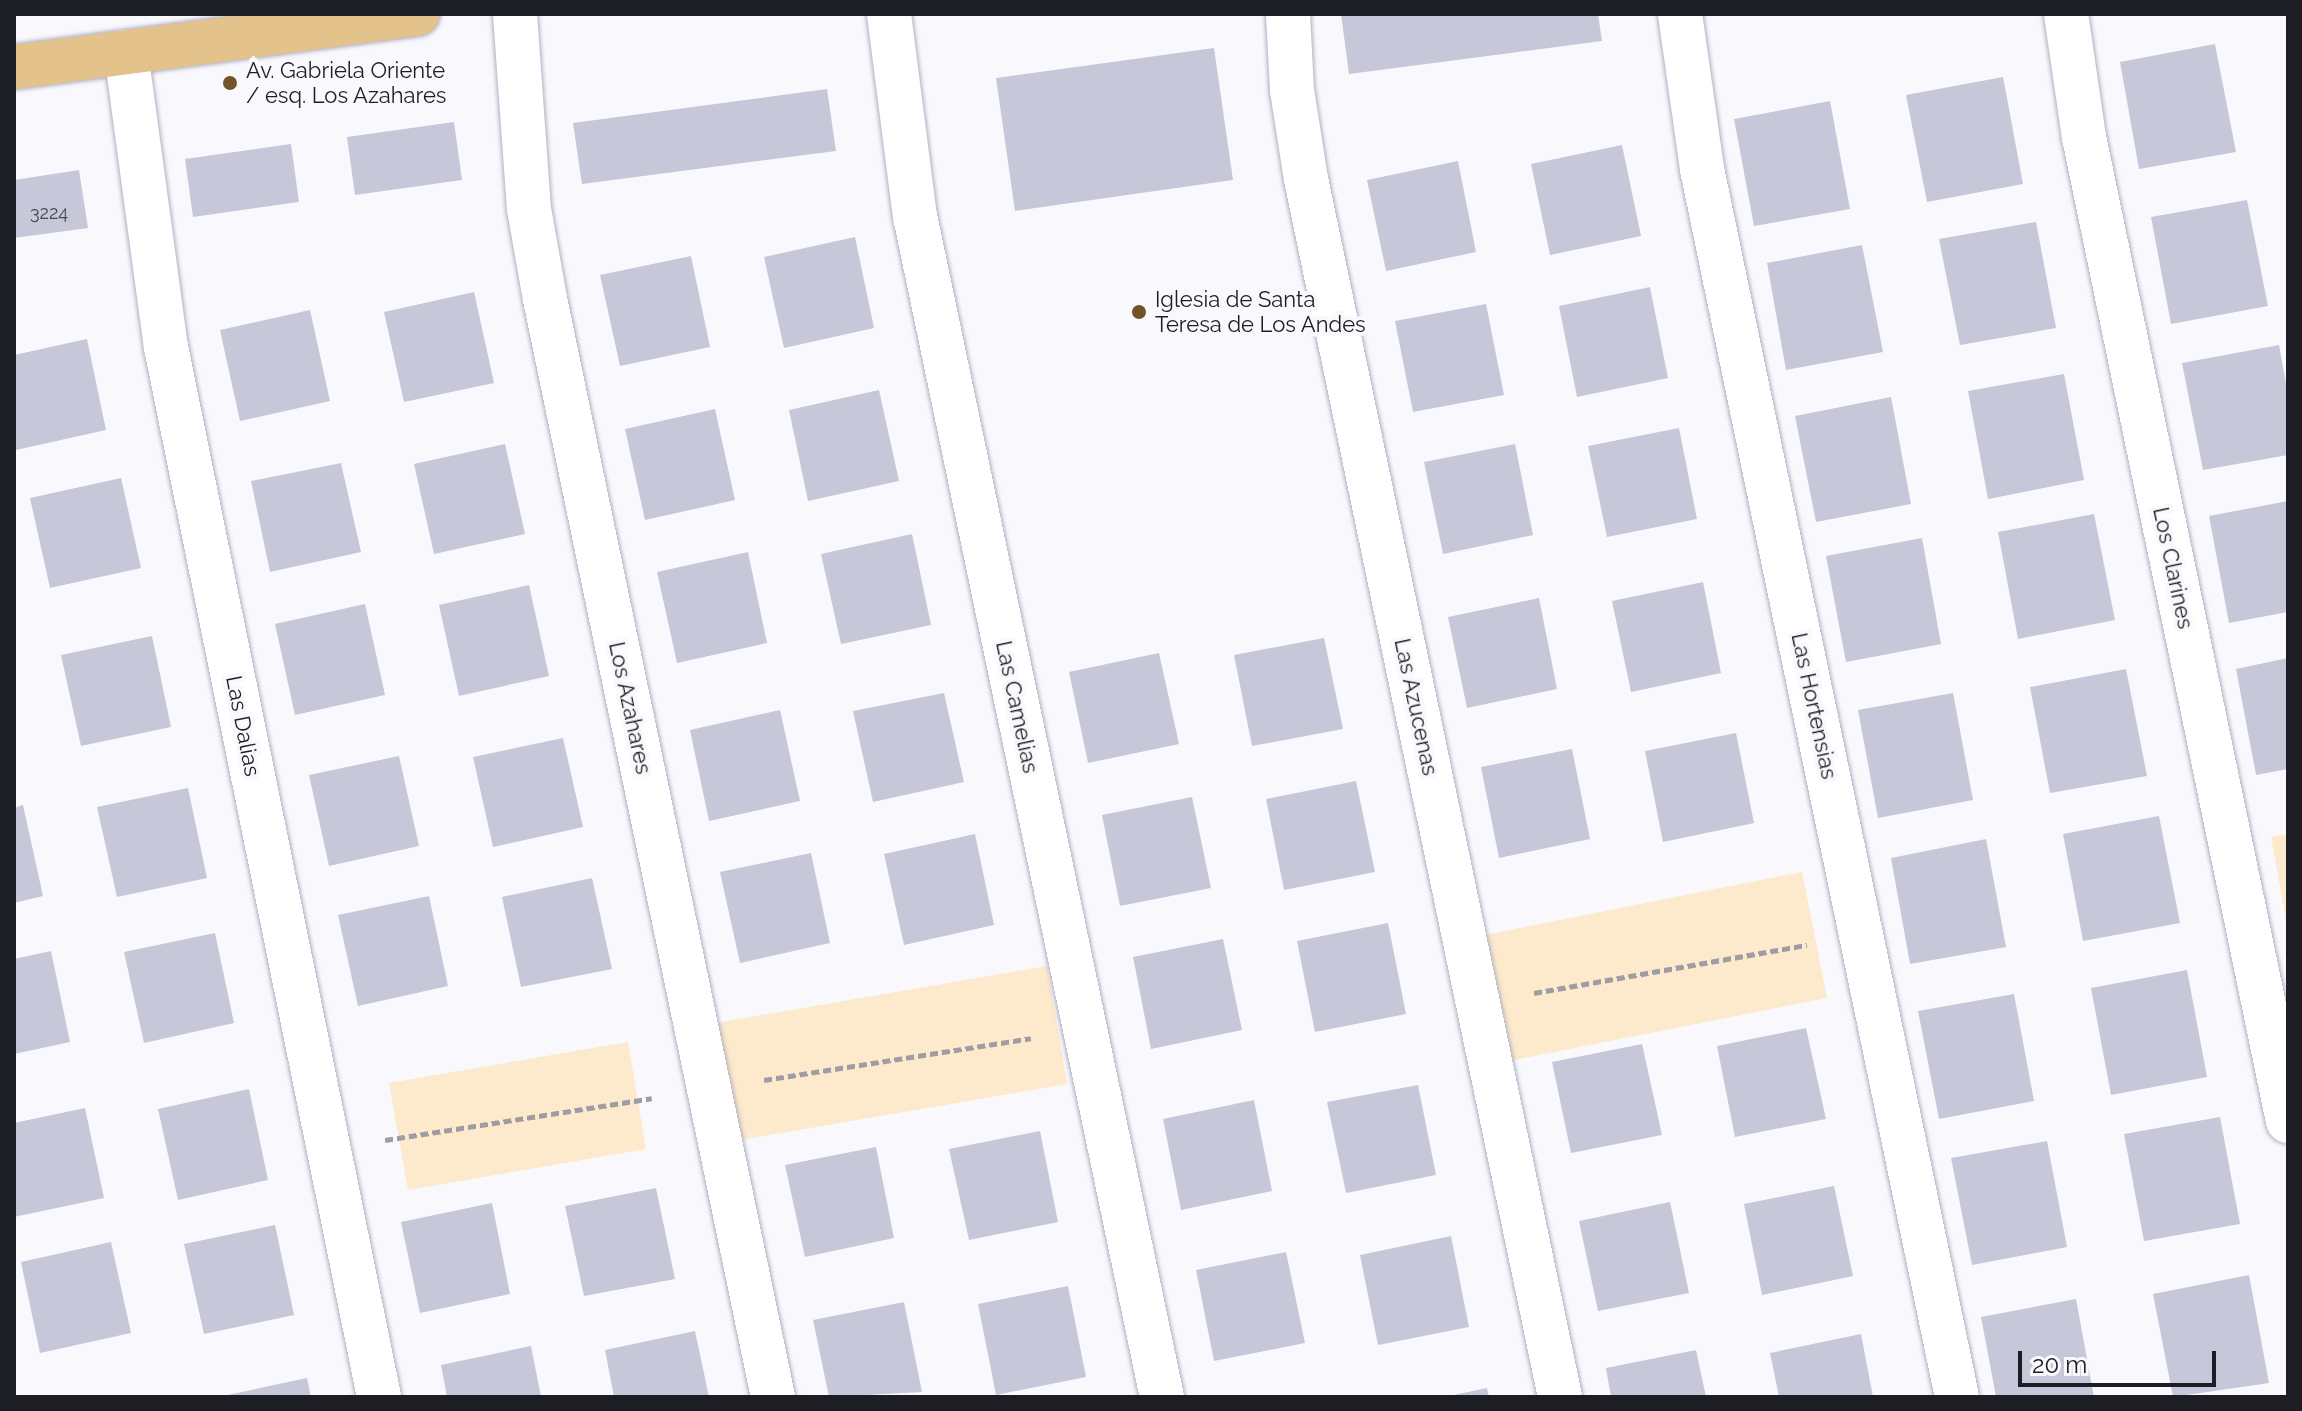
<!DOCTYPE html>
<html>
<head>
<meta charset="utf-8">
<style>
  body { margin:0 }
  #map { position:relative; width:2302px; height:1411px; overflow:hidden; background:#f9f9fd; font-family:Raleway,sans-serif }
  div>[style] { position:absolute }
  .green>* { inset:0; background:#fde9cb }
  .building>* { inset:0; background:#c6c7d9 }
  .path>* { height:5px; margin-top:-2.5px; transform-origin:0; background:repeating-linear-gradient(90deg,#9d9da3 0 8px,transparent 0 12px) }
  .roads { filter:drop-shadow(0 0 2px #b1b1c3) drop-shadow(0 0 2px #b1b1c3) }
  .minor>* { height:44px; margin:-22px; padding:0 22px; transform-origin:22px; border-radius:22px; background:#fff }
  .major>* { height:44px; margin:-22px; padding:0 22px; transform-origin:22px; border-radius:22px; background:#e4c28b }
  .dots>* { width:22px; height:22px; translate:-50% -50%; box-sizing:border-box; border:4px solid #f9f9fd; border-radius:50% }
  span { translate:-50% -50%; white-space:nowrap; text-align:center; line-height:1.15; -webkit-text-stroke:8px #f9f9fd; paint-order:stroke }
  .number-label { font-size:18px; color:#474851 }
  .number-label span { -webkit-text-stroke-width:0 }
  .poi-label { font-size:22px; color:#1d1d24 }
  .left { translate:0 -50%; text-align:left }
  .street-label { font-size:22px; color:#1d1d24 }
  .frame { position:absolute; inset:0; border:16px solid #1d1d24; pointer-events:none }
  .scale { position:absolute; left:2018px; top:1351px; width:198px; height:36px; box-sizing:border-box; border:4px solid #1d1d24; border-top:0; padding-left:10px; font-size:24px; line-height:28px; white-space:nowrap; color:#1d1d24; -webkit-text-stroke:6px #f9f9fd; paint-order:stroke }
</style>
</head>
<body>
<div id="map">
  <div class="green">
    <div style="clip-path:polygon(2288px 834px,2288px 925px,2287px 925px,2271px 837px)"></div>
    <div style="clip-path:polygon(1802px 872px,1827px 998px,1509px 1061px,1485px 935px)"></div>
    <div style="clip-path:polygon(1047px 966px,1067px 1084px,735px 1141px,715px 1023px)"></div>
    <div style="clip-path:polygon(628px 1042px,646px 1149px,408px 1190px,389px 1083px)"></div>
  </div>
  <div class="building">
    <div style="clip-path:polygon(1341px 14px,1598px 14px,1602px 41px,1349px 74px)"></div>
    <div style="clip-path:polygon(2215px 44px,2236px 152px,2139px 169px,2120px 62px)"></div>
    <div style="clip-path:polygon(1214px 48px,1233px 180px,1015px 211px,996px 78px)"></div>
    <div style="clip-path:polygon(2003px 77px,2023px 184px,1927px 202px,1906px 95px)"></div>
    <div style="clip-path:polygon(827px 89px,836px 151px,582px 184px,573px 123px)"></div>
    <div style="clip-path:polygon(1830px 101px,1850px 209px,1754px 226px,1734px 119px)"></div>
    <div style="clip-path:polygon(454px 122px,462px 180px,355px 195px,347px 137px)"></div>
    <div style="clip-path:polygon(291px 144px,299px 202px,193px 217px,185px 159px)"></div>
    <div style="clip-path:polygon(1622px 145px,1641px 236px,1550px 255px,1531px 164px)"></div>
    <div style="clip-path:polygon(1458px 161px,1476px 252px,1386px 271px,1367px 180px)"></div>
    <div style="clip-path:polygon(79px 170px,88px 228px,14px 238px,14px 180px)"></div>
    <div style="clip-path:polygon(2247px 200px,2268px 306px,2171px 324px,2151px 217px)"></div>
    <div style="clip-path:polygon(2036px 222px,2056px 328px,1960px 345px,1939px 239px)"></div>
    <div style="clip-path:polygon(855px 237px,874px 328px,784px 348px,764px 257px)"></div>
    <div style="clip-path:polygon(1862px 245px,1883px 352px,1786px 370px,1767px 263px)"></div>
    <div style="clip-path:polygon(691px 256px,710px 347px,620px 366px,600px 275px)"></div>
    <div style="clip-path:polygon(1650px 287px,1668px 378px,1577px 397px,1559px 306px)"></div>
    <div style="clip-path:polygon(474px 292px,494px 383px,404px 402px,384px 312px)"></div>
    <div style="clip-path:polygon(1486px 304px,1504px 395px,1413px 412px,1395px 321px)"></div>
    <div style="clip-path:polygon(310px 310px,330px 401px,240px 421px,220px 330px)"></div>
    <div style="clip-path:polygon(87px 339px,106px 430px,16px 450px,14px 355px)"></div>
    <div style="clip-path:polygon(2279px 345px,2288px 395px,2288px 455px,2203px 470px,2182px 363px)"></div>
    <div style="clip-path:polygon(2064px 374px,2084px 480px,1988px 499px,1968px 391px)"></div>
    <div style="clip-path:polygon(879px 390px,899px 481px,808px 501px,789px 410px)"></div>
    <div style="clip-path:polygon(1891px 397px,1911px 504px,1816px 522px,1795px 416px)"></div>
    <div style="clip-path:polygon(715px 409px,735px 500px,645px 520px,625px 429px)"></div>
    <div style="clip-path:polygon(1679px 428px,1697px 519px,1607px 537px,1588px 446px)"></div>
    <div style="clip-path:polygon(505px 444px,525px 534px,434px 554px,414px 464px)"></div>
    <div style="clip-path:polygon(1515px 444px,1533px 535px,1443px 554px,1424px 462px)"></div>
    <div style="clip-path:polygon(341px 463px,361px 552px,270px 572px,251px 481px)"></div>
    <div style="clip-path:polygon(121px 478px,141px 568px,50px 588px,30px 498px)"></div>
    <div style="clip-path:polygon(2288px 501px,2288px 612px,2229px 623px,2209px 516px)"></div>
    <div style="clip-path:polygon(2094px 514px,2115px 620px,2018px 639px,1998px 532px)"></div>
    <div style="clip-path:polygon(912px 534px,931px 625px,841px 644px,821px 554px)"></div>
    <div style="clip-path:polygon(1922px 538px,1941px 644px,1846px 662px,1826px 556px)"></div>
    <div style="clip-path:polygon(748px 552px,767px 643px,677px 663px,657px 572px)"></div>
    <div style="clip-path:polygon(1703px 582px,1721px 673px,1631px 692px,1612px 601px)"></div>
    <div style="clip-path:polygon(529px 585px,549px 676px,459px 696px,439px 605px)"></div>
    <div style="clip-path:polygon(1539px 598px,1557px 689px,1467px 708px,1448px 617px)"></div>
    <div style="clip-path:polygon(365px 604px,385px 695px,295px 715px,275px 624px)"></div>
    <div style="clip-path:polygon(152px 636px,171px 727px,81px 746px,61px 655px)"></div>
    <div style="clip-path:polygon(1324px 638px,1343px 729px,1252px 746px,1234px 655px)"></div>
    <div style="clip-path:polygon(1159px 653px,1179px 744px,1088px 763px,1069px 672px)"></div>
    <div style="clip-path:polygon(2288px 658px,2288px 769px,2256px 775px,2236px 669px)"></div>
    <div style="clip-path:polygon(2126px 669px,2147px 776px,2050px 793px,2030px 687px)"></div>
    <div style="clip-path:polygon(944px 693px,964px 782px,873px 802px,853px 711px)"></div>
    <div style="clip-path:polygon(1953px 693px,1973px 800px,1878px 818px,1858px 710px)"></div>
    <div style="clip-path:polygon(780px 710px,800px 801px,709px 821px,690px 730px)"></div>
    <div style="clip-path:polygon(1736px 733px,1754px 823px,1663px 842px,1645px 751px)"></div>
    <div style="clip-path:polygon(563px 738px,583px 827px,493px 847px,473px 757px)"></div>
    <div style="clip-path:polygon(1572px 749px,1590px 839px,1499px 858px,1481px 767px)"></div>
    <div style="clip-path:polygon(399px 756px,419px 846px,329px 866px,309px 775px)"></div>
    <div style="clip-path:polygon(1356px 781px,1375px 872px,1284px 890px,1266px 799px)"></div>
    <div style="clip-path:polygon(188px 788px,207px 878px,117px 897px,97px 807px)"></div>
    <div style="clip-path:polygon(1192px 797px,1211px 888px,1120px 906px,1102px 815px)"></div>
    <div style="clip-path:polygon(23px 805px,43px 896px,14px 903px,14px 808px)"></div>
    <div style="clip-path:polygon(2159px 816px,2180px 923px,2083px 941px,2063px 834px)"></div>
    <div style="clip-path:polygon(975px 834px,994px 925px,904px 945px,884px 854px)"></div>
    <div style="clip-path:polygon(1986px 839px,2006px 947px,1910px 964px,1891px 858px)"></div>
    <div style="clip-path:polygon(811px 853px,830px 943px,740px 963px,720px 872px)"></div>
    <div style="clip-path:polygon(592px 878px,612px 969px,521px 987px,502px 897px)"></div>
    <div style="clip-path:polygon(429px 896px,448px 986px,358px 1006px,338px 915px)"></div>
    <div style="clip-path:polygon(1388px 923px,1406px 1014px,1315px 1032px,1297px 941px)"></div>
    <div style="clip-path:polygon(215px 933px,234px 1023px,144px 1043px,124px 952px)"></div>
    <div style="clip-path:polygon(1223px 939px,1242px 1030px,1151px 1049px,1133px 957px)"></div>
    <div style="clip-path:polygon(51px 951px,70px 1042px,14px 1054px,14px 959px)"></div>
    <div style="clip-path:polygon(2187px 970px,2207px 1077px,2111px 1095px,2091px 988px)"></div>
    <div style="clip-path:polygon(2014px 994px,2034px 1101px,1939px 1119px,1918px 1011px)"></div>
    <div style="clip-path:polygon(1806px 1028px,1826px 1119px,1735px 1137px,1717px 1046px)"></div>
    <div style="clip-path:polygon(1642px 1044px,1662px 1135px,1571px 1153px,1552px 1062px)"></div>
    <div style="clip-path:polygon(1418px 1085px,1436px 1175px,1346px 1193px,1327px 1102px)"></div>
    <div style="clip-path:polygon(249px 1089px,268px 1180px,178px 1200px,158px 1109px)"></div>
    <div style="clip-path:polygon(1254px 1100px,1272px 1191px,1181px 1210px,1163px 1119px)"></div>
    <div style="clip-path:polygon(85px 1108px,104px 1198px,14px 1217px,14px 1123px)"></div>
    <div style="clip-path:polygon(2220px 1117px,2240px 1224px,2144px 1241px,2124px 1134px)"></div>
    <div style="clip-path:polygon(1040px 1131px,1058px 1222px,969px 1240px,949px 1149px)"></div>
    <div style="clip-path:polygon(2047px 1141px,2067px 1247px,1972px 1265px,1951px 1158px)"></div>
    <div style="clip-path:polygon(876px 1147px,894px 1238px,805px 1257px,785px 1165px)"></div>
    <div style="clip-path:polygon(1834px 1186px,1853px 1276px,1762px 1295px,1744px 1204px)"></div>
    <div style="clip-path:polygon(656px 1188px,675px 1279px,584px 1296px,565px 1206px)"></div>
    <div style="clip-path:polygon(1670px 1202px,1689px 1293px,1598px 1311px,1579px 1221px)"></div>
    <div style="clip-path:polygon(492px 1203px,510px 1294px,420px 1313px,401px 1222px)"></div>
    <div style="clip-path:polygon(275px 1225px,294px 1315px,204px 1334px,184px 1244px)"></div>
    <div style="clip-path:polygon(1451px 1236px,1469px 1327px,1378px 1345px,1360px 1255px)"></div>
    <div style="clip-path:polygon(111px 1242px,131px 1333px,40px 1353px,21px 1262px)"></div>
    <div style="clip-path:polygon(1286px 1252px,1305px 1343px,1214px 1361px,1196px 1270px)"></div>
    <div style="clip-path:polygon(2249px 1275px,2269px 1383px,2173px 1397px,2153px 1294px)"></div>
    <div style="clip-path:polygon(1068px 1286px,1086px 1377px,996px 1395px,978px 1304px)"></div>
    <div style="clip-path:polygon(2076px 1299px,2094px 1397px,1996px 1397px,1981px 1317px)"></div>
    <div style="clip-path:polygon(904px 1302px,922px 1392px,829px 1397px,813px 1320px)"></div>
    <div style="clip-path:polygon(695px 1331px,709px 1397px,614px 1397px,605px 1350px)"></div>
    <div style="clip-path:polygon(1861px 1334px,1873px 1397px,1779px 1397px,1770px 1353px)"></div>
    <div style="clip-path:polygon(531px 1346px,541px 1397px,447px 1397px,441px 1365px)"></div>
    <div style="clip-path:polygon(1696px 1350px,1706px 1397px,1611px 1397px,1606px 1368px)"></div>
    <div style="clip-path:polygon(307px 1378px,311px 1397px,223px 1397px,223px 1396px)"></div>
    <div style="clip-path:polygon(1487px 1388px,1489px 1397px,1449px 1397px,1449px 1396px)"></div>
  </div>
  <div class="path">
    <div style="left:1534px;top:993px;width:277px;rotate:-10deg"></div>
    <div style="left:764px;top:1080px;width:270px;rotate:-8.9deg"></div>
    <div style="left:385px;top:1140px;width:270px;rotate:-8.9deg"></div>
  </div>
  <div class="roads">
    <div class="minor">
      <div style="left:515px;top:14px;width:196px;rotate:85.9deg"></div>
      <div style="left:529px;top:209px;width:91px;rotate:79.9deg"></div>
      <div style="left:545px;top:299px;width:1121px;rotate:78.27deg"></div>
      <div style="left:889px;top:14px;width:204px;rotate:82.7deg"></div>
      <div style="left:915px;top:216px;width:1207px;rotate:78.19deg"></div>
      <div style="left:1288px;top:14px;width:76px;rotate:87deg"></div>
      <div style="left:1292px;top:90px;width:90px;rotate:81.1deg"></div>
      <div style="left:1306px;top:179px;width:1244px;rotate:78.22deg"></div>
      <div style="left:1680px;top:14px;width:157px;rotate:81.9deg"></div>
      <div style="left:1702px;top:169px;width:1254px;rotate:78.27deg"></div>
      <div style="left:2066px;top:14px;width:124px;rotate:81.7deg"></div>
      <div style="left:2084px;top:137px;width:1005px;rotate:78.29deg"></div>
      <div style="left:126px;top:52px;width:298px;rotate:82.3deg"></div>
      <div style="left:166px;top:347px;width:1071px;rotate:78.53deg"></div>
    </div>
    <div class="major">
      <div style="left:14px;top:67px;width:407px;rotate:-7.5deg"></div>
    </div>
  </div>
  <div class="dots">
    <div style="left:230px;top:83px;background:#715528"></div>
    <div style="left:1139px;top:312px;background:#715528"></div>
  </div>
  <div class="number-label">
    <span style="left:49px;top:213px">3224</span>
  </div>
  <div class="poi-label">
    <span class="left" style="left:246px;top:83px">Av. Gabriela Oriente<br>/ esq. Los Azahares</span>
    <span class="left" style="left:1155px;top:312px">Iglesia de Santa<br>Teresa de Los Andes</span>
  </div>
  <div class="street-label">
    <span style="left:2173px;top:568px;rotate:78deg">Los Clarines</span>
    <span style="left:1814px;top:706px;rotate:78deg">Las Hortensias</span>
    <span style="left:1017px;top:707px;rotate:78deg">Las Camelias</span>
    <span style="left:1416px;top:707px;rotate:78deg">Las Azucenas</span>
    <span style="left:630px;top:708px;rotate:78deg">Los Azahares</span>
    <span style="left:243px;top:726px;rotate:79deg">Las Dalias</span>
  </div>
  <div class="frame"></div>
  <div class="scale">20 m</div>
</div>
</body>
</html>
